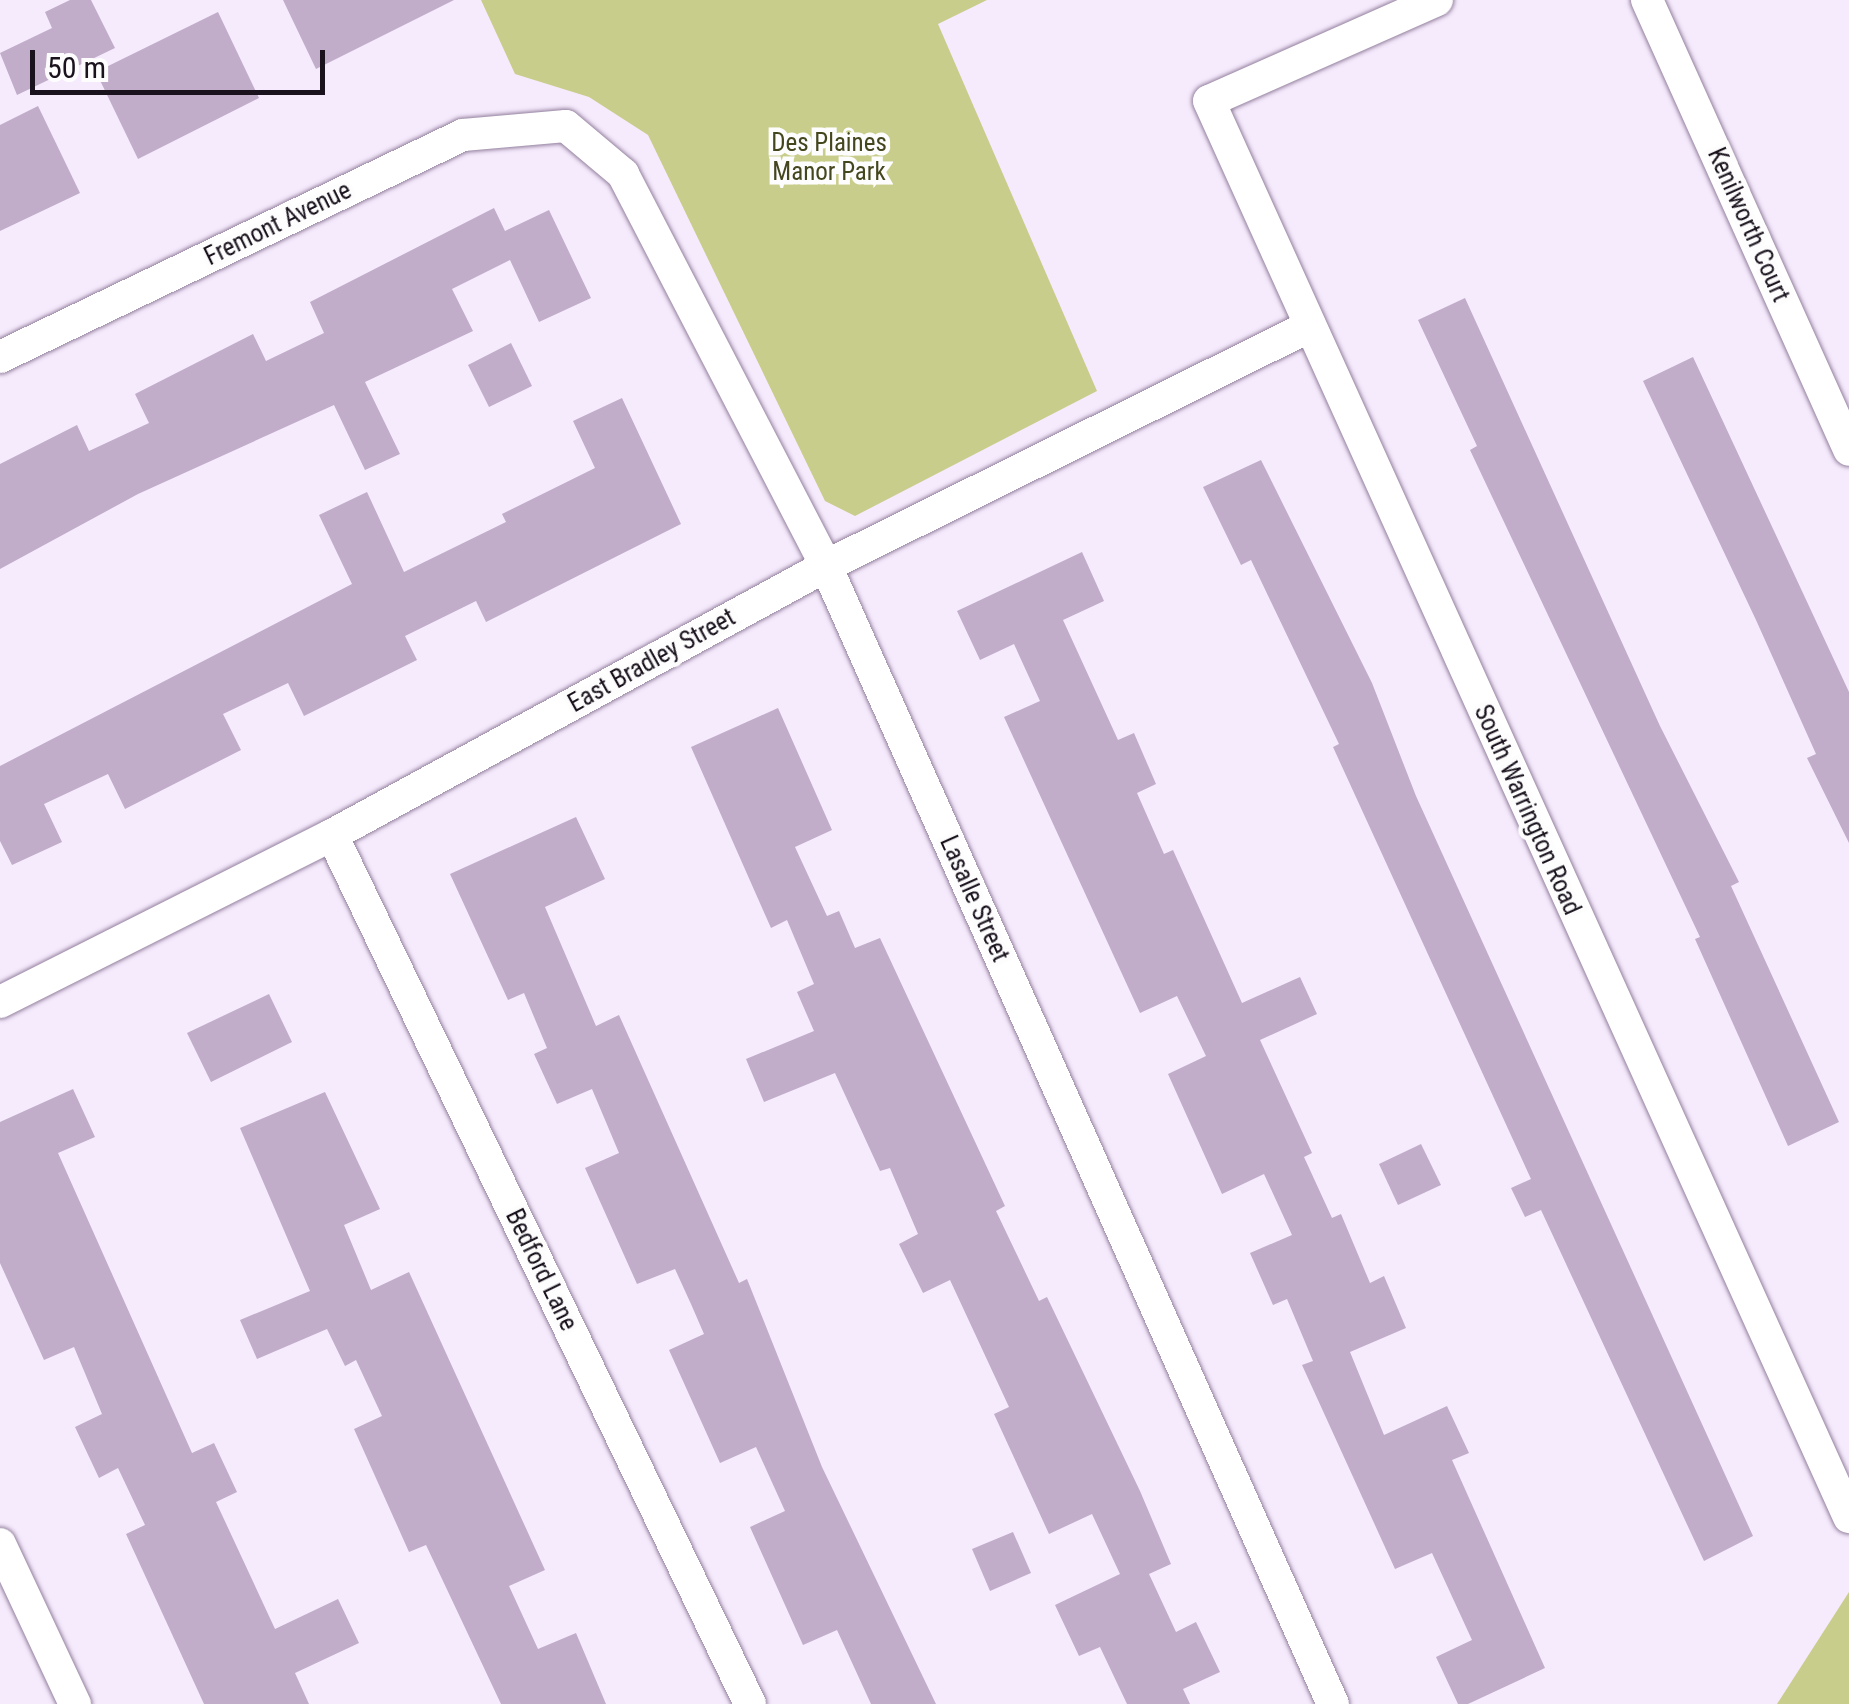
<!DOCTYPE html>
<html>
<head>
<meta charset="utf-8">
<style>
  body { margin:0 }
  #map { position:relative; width:1849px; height:1704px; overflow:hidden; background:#f6eafd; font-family:"Roboto Condensed",sans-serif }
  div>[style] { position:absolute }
  .green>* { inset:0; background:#c9cd8b }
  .building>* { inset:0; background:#c1acc9 }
  .roads { filter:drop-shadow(0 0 2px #93809d) drop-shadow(0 0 2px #93809d) }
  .street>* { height:32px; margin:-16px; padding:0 16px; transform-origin:16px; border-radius:16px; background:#fff }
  span { translate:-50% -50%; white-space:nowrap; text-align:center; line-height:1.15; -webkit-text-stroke:9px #fdfdfd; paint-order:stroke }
  .park-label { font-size:25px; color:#44461d }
  .street-label { font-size:25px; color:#1a131e }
  .scale { position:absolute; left:30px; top:50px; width:295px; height:45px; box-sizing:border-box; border:5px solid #1a131e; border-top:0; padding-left:12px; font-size:30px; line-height:35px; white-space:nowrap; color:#1a131e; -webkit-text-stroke:8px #fdfdfd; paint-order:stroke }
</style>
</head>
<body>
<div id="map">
  <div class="green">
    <div style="clip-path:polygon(481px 0,987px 0,938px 24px,1097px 391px,855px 516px,825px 501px,648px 135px,589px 97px,515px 74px)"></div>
    <div style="clip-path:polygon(1849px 1592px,1849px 1704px,1777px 1704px)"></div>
  </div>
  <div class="building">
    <div style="clip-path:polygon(70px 0,91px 0,115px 48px,17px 95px,0 53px,52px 28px,45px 12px)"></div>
    <div style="clip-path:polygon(283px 0,454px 0,316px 69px)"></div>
    <div style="clip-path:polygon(218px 12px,259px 98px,138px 159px,96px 72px)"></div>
    <div style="clip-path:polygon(38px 106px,80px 193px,0 231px,0 125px)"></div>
    <div style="clip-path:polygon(494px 208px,505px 231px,549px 210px,591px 298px,539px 322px,510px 260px,452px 289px,473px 331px,365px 382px,400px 454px,365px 470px,334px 405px,138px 494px,0 569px,0 464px,77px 425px,89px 451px,149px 423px,135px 394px,253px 334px,266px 361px,324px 333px,310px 302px)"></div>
    <div style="clip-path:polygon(1465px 298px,1660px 726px,1739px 882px,1731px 886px,1839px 1122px,1788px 1146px,1695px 939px,1700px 937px,1470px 450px,1477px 446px,1418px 320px)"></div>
    <div style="clip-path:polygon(511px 343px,532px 386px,489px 407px,468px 365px)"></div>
    <div style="clip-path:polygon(1693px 357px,1849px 692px,1849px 843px,1807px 758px,1816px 754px,1756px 620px,1643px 381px)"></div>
    <div style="clip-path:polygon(622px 398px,681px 524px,486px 622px,476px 601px,405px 636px,417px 660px,304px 716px,288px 683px,223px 714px,241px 750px,125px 809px,108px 774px,44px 804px,62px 842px,12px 865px,0 841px,0 766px,352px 584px,319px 515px,367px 492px,404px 572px,506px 522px,502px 514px,595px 468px,573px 421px)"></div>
    <div style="clip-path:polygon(1261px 460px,1372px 683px,1416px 796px,1753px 1536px,1704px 1561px,1541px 1210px,1525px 1217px,1511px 1188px,1531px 1179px,1333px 747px,1339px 744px,1251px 560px,1241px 565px,1203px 487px)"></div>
    <div style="clip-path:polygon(1082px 552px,1104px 601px,1063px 620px,1118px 740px,1134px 733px,1156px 784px,1137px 793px,1164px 854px,1173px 850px,1242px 1003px,1300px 977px,1317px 1014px,1260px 1040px,1312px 1153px,1304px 1157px,1332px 1218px,1341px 1214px,1370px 1283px,1384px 1276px,1406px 1328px,1350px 1352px,1384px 1435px,1447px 1406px,1469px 1453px,1452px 1460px,1545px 1668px,1468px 1704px,1458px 1704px,1436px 1657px,1472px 1640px,1432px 1553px,1395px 1569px,1302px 1365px,1313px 1361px,1287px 1299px,1273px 1305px,1250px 1253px,1292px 1235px,1264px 1174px,1222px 1194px,1168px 1074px,1206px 1056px,1177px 996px,1140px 1013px,1004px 717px,1040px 701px,1014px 644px,980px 660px,957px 611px)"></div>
    <div style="clip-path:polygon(778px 708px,832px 830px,795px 847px,827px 916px,839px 911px,855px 948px,880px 938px,1005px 1206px,996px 1211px,1039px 1301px,1047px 1297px,1140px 1491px,1171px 1564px,1149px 1574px,1176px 1632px,1196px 1622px,1220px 1672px,1183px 1689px,1190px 1704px,1127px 1704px,1100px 1647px,1079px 1656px,1055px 1605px,1120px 1574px,1092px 1514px,1049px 1534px,994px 1414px,1009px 1407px,950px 1280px,923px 1293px,899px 1244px,918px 1234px,890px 1168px,880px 1171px,835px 1073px,764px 1102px,746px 1059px,814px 1031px,797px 992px,814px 984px,787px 920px,771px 928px,691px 747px)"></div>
    <div style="clip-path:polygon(576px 817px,605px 879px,545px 907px,596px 1026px,619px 1015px,739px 1283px,747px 1279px,822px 1467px,936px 1704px,871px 1704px,837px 1630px,803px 1645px,750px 1527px,785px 1511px,756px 1447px,720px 1463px,669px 1350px,704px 1334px,691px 1304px,675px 1269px,637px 1284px,585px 1168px,619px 1153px,592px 1089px,557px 1104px,534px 1054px,547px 1048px,524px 993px,508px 1000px,450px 874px)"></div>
    <div style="clip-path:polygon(269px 994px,292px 1042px,211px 1082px,187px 1033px)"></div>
    <div style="clip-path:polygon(73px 1089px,95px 1137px,58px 1153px,192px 1453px,214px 1443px,237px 1492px,216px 1502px,275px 1629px,338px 1599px,359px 1643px,295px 1673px,309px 1704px,204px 1704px,126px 1534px,145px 1525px,118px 1468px,99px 1478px,75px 1427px,102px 1414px,74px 1347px,44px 1360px,0 1263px,0 1122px)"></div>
    <div style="clip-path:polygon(325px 1092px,380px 1209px,344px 1225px,371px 1290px,409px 1272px,545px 1570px,509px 1586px,538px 1649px,576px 1633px,606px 1704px,501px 1704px,426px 1545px,409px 1552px,354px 1429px,382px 1416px,356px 1360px,345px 1366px,327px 1329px,257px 1359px,240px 1320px,310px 1291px,240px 1128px)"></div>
    <div style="clip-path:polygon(1421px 1144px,1441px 1185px,1398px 1205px,1379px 1164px)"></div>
    <div style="clip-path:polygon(1013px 1532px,1031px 1573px,990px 1591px,972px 1549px)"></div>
  </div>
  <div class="roads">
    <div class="street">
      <div style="left:1437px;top:0;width:249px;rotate:156.1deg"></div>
      <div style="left:1209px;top:101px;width:1554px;rotate:65.68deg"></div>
      <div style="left:1647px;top:0;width:493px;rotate:65.8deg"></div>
      <div style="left:0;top:357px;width:513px;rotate:-25.62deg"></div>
      <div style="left:463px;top:135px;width:103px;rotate:-5deg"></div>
      <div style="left:566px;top:126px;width:75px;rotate:40.1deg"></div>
      <div style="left:623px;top:174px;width:441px;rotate:62.6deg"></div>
      <div style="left:826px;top:566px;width:1246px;rotate:65.99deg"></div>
      <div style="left:332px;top:835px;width:964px;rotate:64.31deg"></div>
      <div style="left:0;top:1002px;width:372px;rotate:-26.7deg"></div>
      <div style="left:332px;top:835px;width:562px;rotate:-28.57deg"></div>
      <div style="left:826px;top:566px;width:538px;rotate:-26.37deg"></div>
      <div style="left:0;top:1544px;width:177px;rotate:64.9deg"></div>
    </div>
  </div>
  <div class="park-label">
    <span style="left:829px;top:158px">Des Plaines<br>Manor Park</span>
  </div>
  <div class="street-label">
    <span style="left:278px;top:224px;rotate:-26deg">Fremont Avenue</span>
    <span style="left:1748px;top:225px;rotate:66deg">Kenilworth Court</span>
    <span style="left:652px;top:661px;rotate:-29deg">East Bradley Street</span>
    <span style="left:1527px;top:810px;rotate:66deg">South Warrington Road</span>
    <span style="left:974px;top:899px;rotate:66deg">Lasalle Street</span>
    <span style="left:541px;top:1270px;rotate:64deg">Bedford Lane</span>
  </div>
  <div class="scale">50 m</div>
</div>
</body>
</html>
